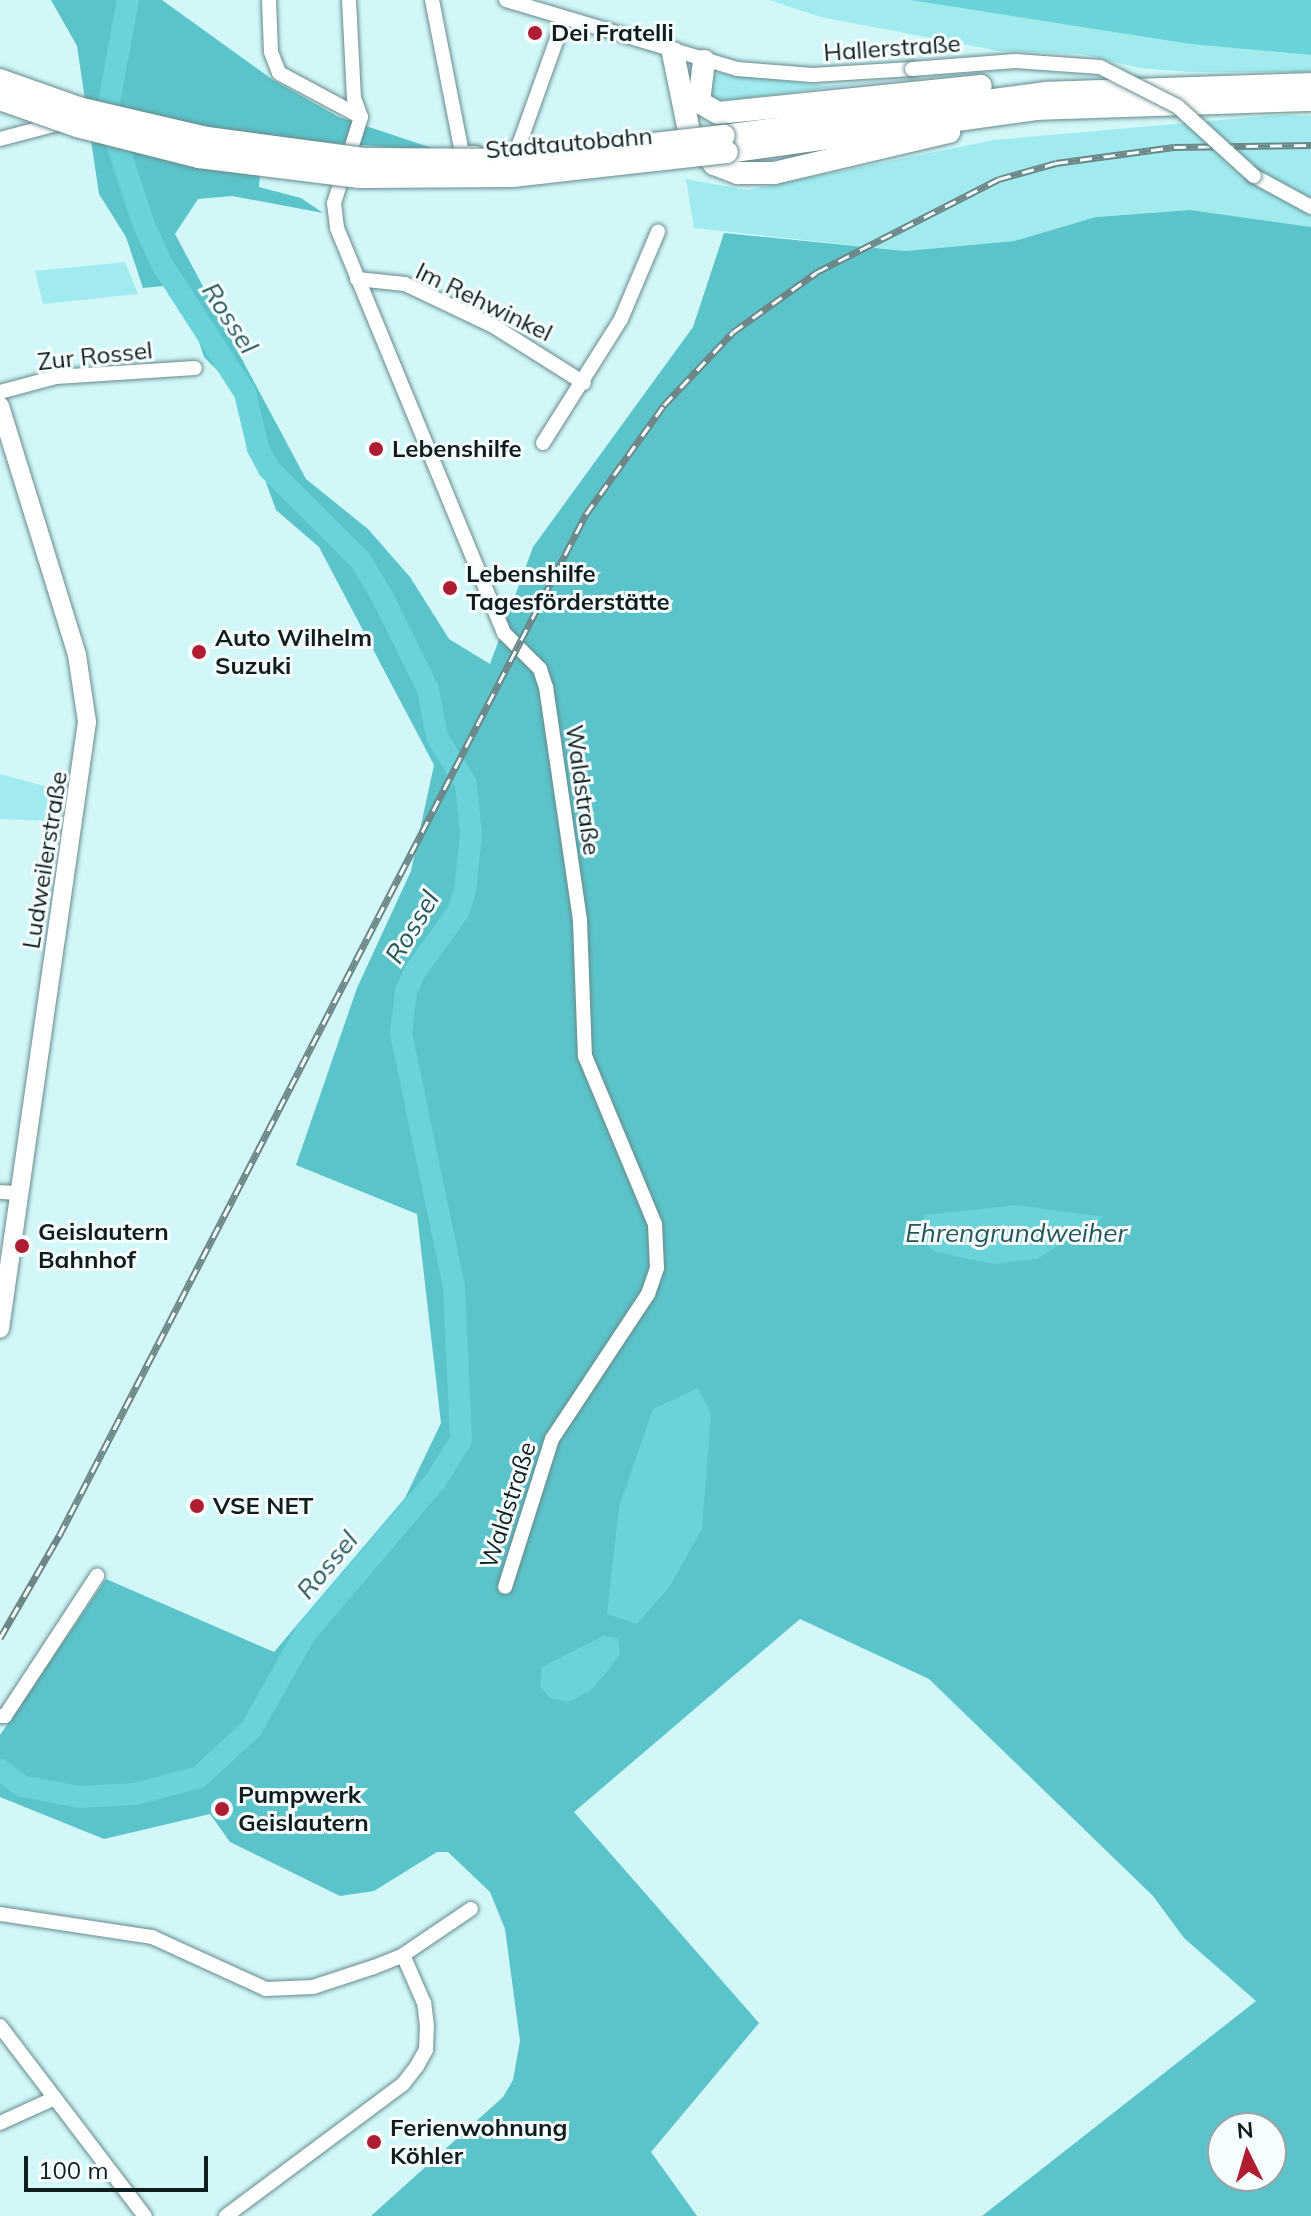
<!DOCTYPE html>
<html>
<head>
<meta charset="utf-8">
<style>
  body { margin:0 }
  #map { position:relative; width:1311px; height:2216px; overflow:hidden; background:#d1f7f9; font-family:Mulish,sans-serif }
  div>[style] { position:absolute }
  .green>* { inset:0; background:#a1ebef }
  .forest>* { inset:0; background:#5bc4ca }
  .water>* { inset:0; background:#6ad2d9 }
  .river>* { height:22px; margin:-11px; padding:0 11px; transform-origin:11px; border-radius:11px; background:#6ad2d9 }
  .roads { filter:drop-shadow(0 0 2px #678a8c) drop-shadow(0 0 2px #678a8c) }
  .minor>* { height:14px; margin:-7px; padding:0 7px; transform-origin:7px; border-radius:7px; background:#fff }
  .major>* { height:18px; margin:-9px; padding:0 9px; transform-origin:9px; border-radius:9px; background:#fff }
  .highway>* { height:22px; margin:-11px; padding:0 11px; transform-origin:11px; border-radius:11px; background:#fff }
  .rail>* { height:7px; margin-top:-3.5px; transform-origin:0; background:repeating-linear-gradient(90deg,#f6fdfe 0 12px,#6d8788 0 24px); box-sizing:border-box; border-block:2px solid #6d8788 }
  .bridges { filter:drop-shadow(0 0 2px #678a8c) drop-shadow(0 0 2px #678a8c) }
  .minor-bridge>* { height:14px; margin:-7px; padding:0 7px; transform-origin:7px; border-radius:7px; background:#fff }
  .highway-bridge>* { height:22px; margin:-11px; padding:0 11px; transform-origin:11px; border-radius:11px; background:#fff }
  .dots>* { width:22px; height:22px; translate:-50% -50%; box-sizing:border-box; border:4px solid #f6fdfe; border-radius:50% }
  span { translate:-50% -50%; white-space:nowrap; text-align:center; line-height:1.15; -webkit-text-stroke:6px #f6fdfe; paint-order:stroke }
  .poi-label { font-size:24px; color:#0f1d1e; font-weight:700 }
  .left { translate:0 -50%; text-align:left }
  .street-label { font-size:24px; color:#0f1d1e }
  .water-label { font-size:26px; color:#275558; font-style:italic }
  .north { position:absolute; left:1207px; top:2112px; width:80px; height:80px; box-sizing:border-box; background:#f6fdfe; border:2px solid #9aa3a4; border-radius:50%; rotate:355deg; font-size:22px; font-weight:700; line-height:32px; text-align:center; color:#0f1d1e }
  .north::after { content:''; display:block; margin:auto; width:28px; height:36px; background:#b01d32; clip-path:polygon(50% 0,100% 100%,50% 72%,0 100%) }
  .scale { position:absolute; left:24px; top:2156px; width:184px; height:36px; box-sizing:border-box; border:4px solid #0f1d1e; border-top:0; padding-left:10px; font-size:24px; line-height:28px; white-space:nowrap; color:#0f1d1e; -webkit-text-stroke:6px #f6fdfe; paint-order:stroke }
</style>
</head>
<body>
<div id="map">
  <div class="green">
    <div style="clip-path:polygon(769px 0,910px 0,1190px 44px,1311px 55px,1311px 72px,1190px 72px,1139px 68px,1082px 54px,999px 51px,821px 17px)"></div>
    <div style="clip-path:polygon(720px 73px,827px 86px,872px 82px,716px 102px,710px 99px,712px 76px)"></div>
    <div style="clip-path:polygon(1279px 115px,1311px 116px,1311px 227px,1190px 210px,1096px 217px,1014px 241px,906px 251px,694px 228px,686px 179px,747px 190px,994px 140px)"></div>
    <div style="clip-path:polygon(125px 262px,138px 294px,43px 304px,35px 271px)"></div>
    <div style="clip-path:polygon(0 774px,55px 789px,50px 821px,0 819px)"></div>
  </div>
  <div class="forest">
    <div style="clip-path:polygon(evenodd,51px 0,162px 0,273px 80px,339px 117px,441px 151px,263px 138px,259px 187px,301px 198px,323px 213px,232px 196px,198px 199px,175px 234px,306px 479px,368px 529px,410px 577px,449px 639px,490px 664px,533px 547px,693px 327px,724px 233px,906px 251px,1014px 241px,1096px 217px,1190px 210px,1311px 227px,1311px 2216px,982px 2216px,1256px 2001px,1184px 1938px,1153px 1896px,929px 1679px,800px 1619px,574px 1812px,759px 2023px,651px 2152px,697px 2216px,371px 2216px,503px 2097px,513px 2080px,520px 2041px,505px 1929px,490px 1892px,448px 1852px,437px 1852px,374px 1891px,340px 1896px,230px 1842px,210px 1814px,104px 1839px,0 1797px,0 1735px,106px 1579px,274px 1652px,405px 1498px,441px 1423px,417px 1214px,296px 1165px,357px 988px,411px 871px,434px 765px,319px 547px,276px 510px,230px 383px,204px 357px,184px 297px,174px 285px,143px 288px,126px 237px,99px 194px,77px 46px,51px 0,1223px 2128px,1271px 2128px,1271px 2176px,1223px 2176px,1223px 2128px)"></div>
  </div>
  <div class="water">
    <div style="clip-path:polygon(910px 0,1311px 0,1311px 55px,1190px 44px)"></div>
    <div style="clip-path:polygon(1017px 1205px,1104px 1217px,1037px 1259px,993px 1264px,936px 1252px,919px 1239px,924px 1215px)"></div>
    <div style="clip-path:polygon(698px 1388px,711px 1414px,702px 1529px,670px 1586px,637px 1624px,607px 1614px,619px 1507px,653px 1409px)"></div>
    <div style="clip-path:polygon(603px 1636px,618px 1638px,620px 1654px,606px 1673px,590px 1691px,568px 1702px,550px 1698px,540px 1687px,542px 1667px)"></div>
  </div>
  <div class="river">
    <div style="left:0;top:1770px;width:27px;rotate:36deg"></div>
    <div style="left:22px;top:1786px;width:59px;rotate:10.7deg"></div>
    <div style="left:80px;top:1797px;width:55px;rotate:-3.1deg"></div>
    <div style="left:135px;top:1794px;width:66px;rotate:-14.9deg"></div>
    <div style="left:199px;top:1777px;width:71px;rotate:-42.7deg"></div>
    <div style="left:251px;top:1729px;width:109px;rotate:-60.4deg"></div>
    <div style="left:305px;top:1634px;width:202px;rotate:-49.6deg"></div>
    <div style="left:436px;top:1480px;width:47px;rotate:-58deg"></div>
    <div style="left:461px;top:1440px;width:153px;rotate:-92.6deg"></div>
    <div style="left:454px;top:1287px;width:259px;rotate:-101.8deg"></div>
    <div style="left:401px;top:1033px;width:42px;rotate:-83.2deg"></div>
    <div style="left:406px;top:991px;width:23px;rotate:-65deg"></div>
    <div style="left:416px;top:970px;width:72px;rotate:-54.1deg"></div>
    <div style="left:458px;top:912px;width:22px;rotate:-72deg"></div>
    <div style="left:465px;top:891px;width:57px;rotate:-84deg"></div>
    <div style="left:471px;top:834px;width:50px;rotate:-95.7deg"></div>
    <div style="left:466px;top:784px;width:55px;rotate:-121.7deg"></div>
    <div style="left:437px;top:737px;width:49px;rotate:-100.6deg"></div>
    <div style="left:428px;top:689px;width:102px;rotate:-116.3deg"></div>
    <div style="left:383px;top:598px;width:43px;rotate:-120.7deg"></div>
    <div style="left:361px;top:561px;width:130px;rotate:-135deg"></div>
    <div style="left:269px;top:469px;width:24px;rotate:-118deg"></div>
    <div style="left:258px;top:448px;width:57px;rotate:-103.3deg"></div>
    <div style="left:245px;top:393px;width:153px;rotate:-122.8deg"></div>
    <div style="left:162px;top:264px;width:43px;rotate:-114.8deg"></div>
    <div style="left:144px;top:225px;width:118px;rotate:-108.3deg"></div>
    <div style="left:107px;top:113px;width:115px;rotate:-79.5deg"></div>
  </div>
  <div class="roads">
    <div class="minor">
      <div style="left:269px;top:0;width:52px;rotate:87.8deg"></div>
      <div style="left:271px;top:52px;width:22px;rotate:69deg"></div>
      <div style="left:279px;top:73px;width:93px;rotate:28.2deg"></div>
      <div style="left:349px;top:0;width:98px;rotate:87.1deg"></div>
      <div style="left:354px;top:98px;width:20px;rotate:70deg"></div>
      <div style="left:361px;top:117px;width:90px;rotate:107.4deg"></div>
      <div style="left:334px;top:203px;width:25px;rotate:83deg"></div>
      <div style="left:337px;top:228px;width:438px;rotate:67.6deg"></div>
      <div style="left:504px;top:633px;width:51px;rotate:45deg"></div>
      <div style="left:540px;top:669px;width:19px;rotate:72deg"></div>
      <div style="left:546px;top:687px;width:236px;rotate:81.7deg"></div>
      <div style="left:580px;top:921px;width:135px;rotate:87.9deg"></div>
      <div style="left:585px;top:1056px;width:182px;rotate:67.4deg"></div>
      <div style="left:655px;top:1224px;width:44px;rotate:87.4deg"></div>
      <div style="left:657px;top:1268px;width:28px;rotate:109deg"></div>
      <div style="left:648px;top:1294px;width:174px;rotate:123.5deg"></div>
      <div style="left:552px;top:1439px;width:155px;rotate:107.6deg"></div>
      <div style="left:432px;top:0;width:156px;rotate:78.9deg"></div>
      <div style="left:462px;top:153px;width:14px"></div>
      <div style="left:506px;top:0;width:241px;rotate:16.6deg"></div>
      <div style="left:737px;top:69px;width:76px;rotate:4.5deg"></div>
      <div style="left:813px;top:75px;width:99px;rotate:-3.5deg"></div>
      <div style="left:0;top:139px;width:67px;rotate:-14.7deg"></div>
      <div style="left:500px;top:153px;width:16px;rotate:-11deg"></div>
      <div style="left:516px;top:150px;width:9px;rotate:-63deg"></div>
      <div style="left:520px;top:142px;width:131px;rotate:-70.3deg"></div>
      <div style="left:1254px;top:176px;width:65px;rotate:28.5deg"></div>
      <div style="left:357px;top:279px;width:48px;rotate:5.9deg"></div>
      <div style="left:405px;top:284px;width:100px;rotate:25.5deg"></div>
      <div style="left:495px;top:327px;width:105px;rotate:32.2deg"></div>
      <div style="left:0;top:392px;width:58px;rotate:-15deg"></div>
      <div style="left:56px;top:377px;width:139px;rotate:-3.7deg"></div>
      <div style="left:543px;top:443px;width:146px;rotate:-57.8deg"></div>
      <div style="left:621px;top:319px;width:95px;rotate:-67deg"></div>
      <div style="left:0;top:1192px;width:20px;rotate:3deg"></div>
      <div style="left:0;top:1716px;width:5px"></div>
      <div style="left:5px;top:1716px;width:168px;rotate:-56.7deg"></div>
      <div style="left:0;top:1914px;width:154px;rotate:8.6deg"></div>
      <div style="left:152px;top:1937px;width:125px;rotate:24.5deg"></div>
      <div style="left:266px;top:1989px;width:47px;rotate:-2.4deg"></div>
      <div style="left:313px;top:1987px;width:64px;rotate:-18.2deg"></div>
      <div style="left:374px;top:1967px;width:31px;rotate:-22deg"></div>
      <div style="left:403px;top:1955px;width:82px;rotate:-34.1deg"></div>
      <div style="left:0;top:2026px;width:239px;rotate:52.7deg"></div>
      <div style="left:0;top:2123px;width:60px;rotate:-24.4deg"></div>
      <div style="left:226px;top:2216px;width:221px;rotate:-36.7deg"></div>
      <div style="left:403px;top:2084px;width:23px;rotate:-52deg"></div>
      <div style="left:417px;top:2066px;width:18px;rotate:-61deg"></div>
      <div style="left:426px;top:2050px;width:24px;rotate:-88deg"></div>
      <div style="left:427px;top:2026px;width:23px;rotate:-97deg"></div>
      <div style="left:424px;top:2003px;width:52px;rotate:-113.6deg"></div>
    </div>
    <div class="major">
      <div style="left:0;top:406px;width:261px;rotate:72.8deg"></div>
      <div style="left:77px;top:655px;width:68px;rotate:81.5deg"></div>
      <div style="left:87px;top:722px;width:613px;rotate:98.16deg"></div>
    </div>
    <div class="highway">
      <div style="left:673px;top:53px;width:85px;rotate:78.4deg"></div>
      <div style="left:690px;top:136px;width:37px;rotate:49deg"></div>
      <div style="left:714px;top:164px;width:26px;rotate:21deg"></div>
      <div style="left:738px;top:173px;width:36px"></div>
      <div style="left:774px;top:173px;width:180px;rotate:-13.2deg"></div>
      <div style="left:704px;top:61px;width:41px;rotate:97deg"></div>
      <div style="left:699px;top:102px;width:22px;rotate:30deg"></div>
      <div style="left:718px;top:113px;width:264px;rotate:-5.9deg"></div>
      <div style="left:724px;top:136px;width:325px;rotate:-7.6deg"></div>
      <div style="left:1046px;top:93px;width:265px;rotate:-1.9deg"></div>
      <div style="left:727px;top:152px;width:312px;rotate:-7.9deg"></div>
      <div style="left:1036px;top:109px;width:275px;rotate:-1.9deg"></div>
    </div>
  </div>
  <div class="rail">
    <div style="left:0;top:1638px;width:118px;rotate:-60deg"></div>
    <div style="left:59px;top:1536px;width:1150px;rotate:-62.72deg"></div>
    <div style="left:586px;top:514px;width:134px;rotate:-54.4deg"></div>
    <div style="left:664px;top:405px;width:100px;rotate:-46.6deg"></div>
    <div style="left:733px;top:332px;width:103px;rotate:-35.5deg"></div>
    <div style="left:817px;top:272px;width:204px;rotate:-27.1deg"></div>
    <div style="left:999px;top:179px;width:59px;rotate:-15.7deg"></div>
    <div style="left:1056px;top:163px;width:119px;rotate:-7.7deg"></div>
    <div style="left:1174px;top:147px;width:137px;rotate:-0.8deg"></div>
  </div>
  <div class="bridges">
    <div class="minor-bridge">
      <div style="left:912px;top:69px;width:103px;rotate:-4.4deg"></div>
      <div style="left:1015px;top:61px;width:85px;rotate:4deg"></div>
      <div style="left:1100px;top:67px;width:86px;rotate:26.9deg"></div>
      <div style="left:1177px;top:106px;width:104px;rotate:42.3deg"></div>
    </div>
    <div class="highway-bridge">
      <div style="left:0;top:80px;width:83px;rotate:19.7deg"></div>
      <div style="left:78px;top:108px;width:132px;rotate:13.1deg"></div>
      <div style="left:207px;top:138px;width:158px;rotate:7.6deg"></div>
      <div style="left:364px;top:159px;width:151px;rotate:0.4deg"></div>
      <div style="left:515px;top:160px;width:210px;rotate:-6.6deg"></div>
      <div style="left:0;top:99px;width:82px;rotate:19.3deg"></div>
      <div style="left:77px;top:126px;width:126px;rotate:14.3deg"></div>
      <div style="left:199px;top:157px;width:162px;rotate:7.1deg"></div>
      <div style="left:360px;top:177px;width:153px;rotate:-0.4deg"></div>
      <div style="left:513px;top:176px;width:215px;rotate:-6.4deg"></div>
    </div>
  </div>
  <div class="dots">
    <div style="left:535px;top:33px;background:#b01d32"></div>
    <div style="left:376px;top:449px;background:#b01d32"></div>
    <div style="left:450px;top:588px;background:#b01d32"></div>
    <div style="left:199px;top:652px;background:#b01d32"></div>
    <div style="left:22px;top:1246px;background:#b01d32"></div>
    <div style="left:197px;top:1506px;background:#b01d32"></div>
    <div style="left:222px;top:1809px;background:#b01d32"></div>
    <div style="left:374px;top:2142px;background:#b01d32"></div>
  </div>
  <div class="poi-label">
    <span class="left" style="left:551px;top:33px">Dei Fratelli</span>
    <span class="left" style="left:392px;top:449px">Lebenshilfe</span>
    <span class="left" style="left:466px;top:588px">Lebenshilfe<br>Tagesförderstätte</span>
    <span class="left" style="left:215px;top:652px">Auto Wilhelm<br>Suzuki</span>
    <span class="left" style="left:38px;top:1246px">Geislautern<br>Bahnhof</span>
    <span class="left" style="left:213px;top:1506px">VSE NET</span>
    <span class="left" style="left:238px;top:1809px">Pumpwerk<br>Geislautern</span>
    <span class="left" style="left:390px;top:2142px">Ferienwohnung<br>Köhler</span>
  </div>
  <div class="street-label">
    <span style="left:892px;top:48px;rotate:-4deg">Hallerstraße</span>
    <span style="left:569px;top:143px;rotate:-5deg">Stadtautobahn</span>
    <span style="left:484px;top:302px;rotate:26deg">Im Rehwinkel</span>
    <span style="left:95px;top:356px;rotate:-6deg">Zur Rossel</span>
    <span style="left:583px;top:790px;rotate:82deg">Waldstraße</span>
    <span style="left:45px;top:860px;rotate:-81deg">Ludweilerstraße</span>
    <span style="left:508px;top:1505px;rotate:-72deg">Waldstraße</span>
  </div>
  <div class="water-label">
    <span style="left:230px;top:318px;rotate:57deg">Rossel</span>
    <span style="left:412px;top:927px;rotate:-59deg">Rossel</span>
    <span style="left:1016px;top:1233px">Ehrengrundweiher</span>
    <span style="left:327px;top:1565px;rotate:-50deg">Rossel</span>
  </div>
  <div class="north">N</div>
  <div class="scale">100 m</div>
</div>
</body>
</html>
